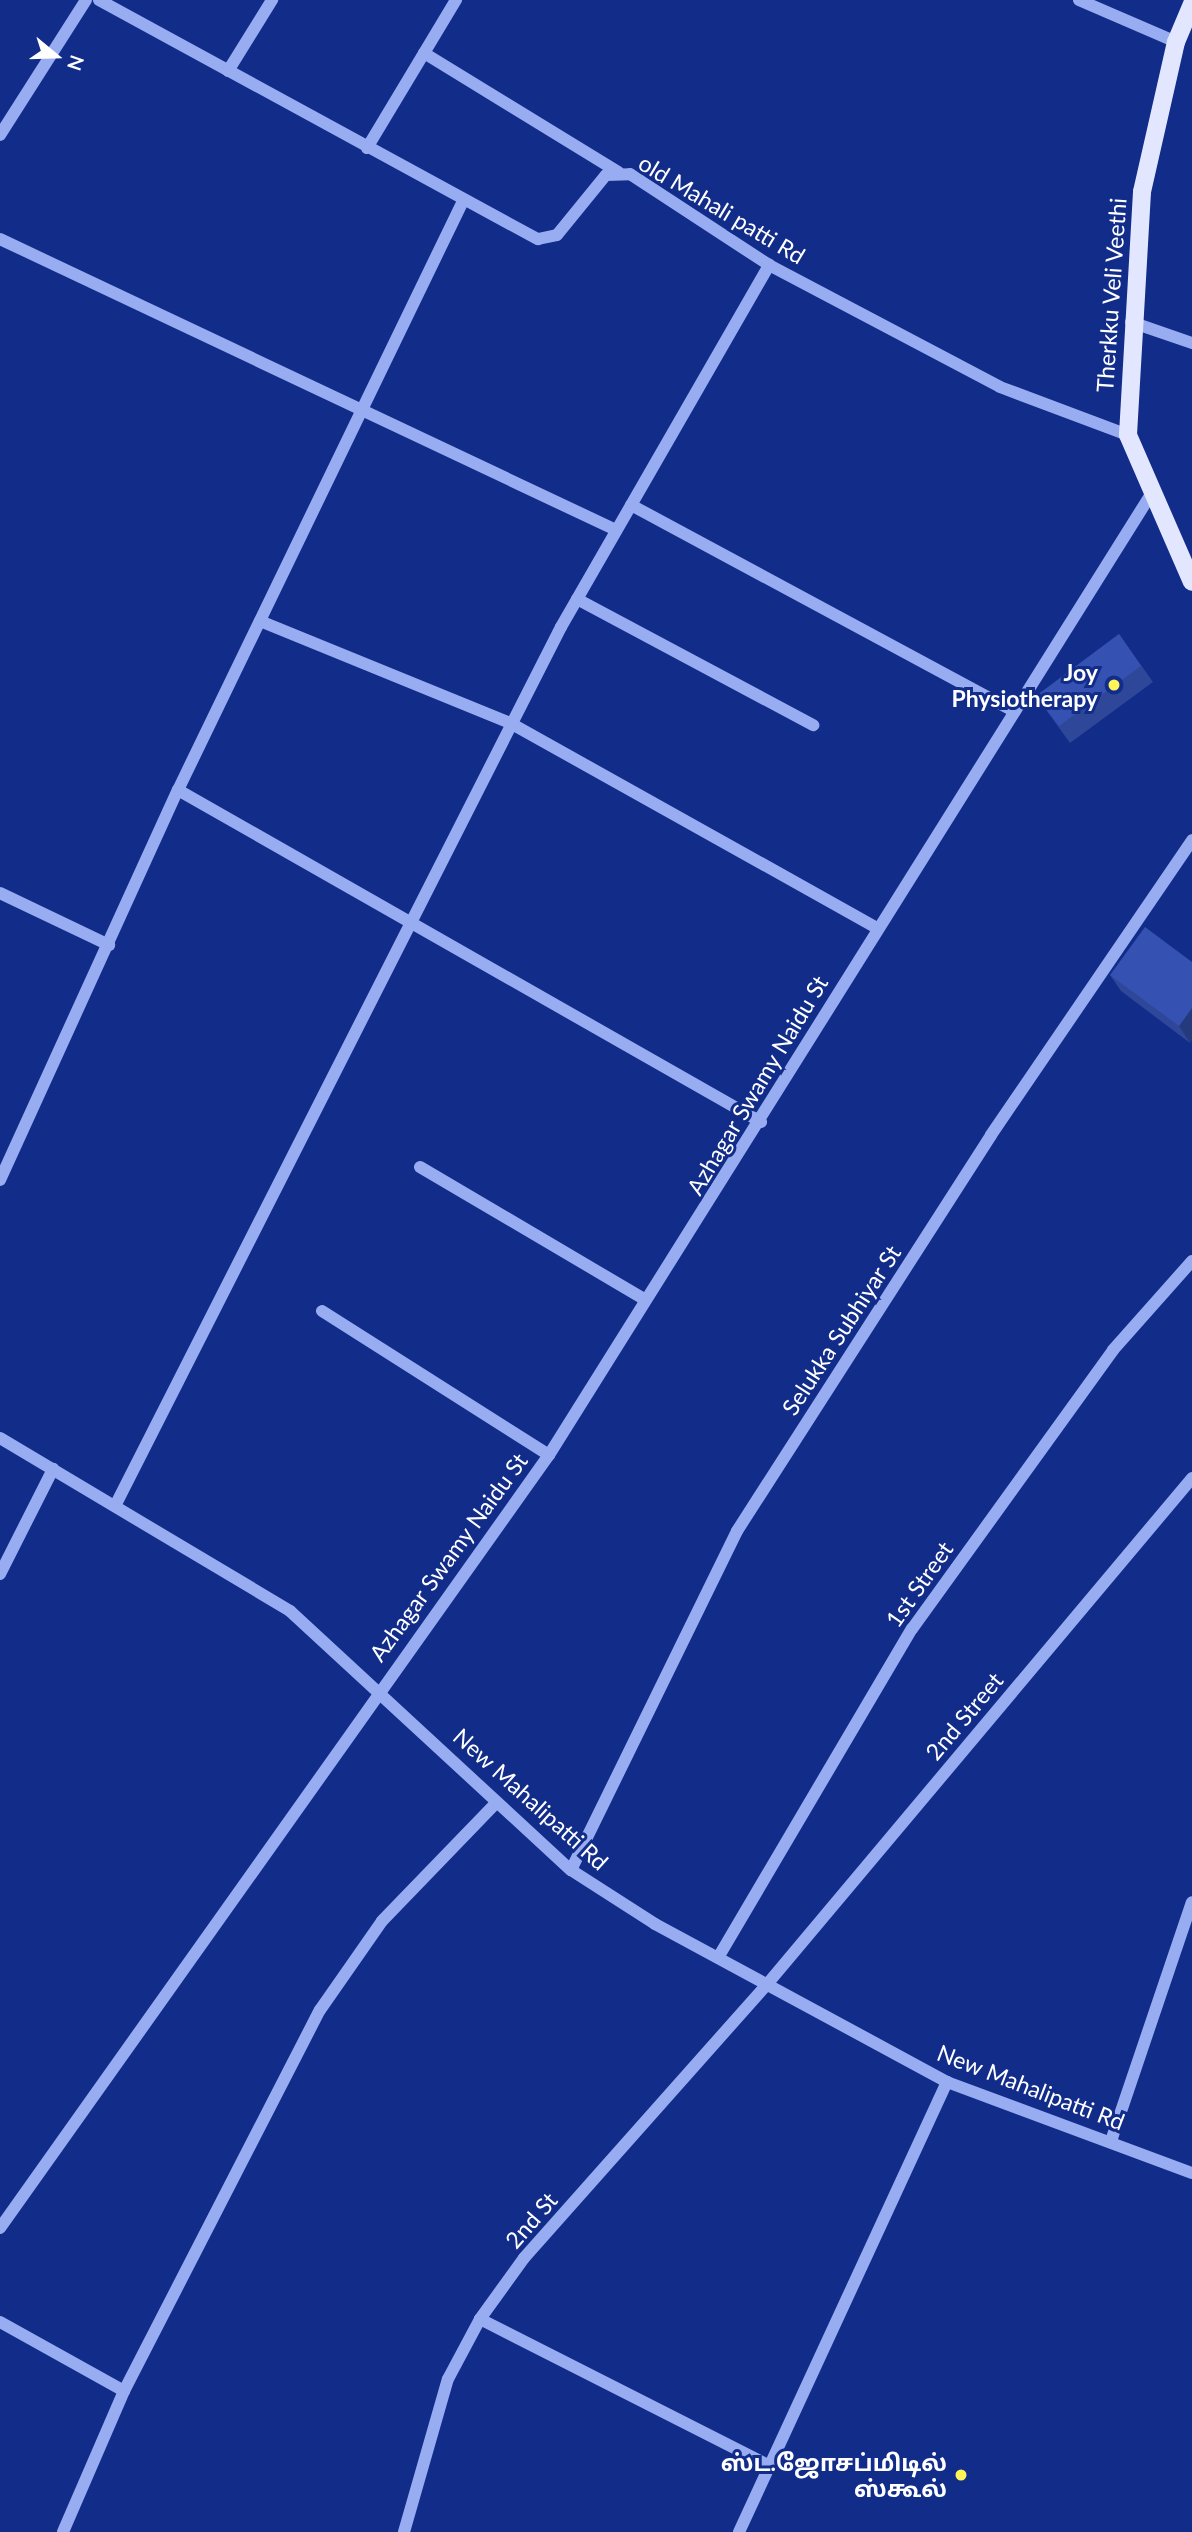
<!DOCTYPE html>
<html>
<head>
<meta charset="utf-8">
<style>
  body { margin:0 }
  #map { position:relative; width:1192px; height:2532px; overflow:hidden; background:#122c8a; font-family:Lato,"Noto Sans Tamil",sans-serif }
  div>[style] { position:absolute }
  .minor>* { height:12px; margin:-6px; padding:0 6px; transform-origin:6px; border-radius:6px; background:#98adf1 }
  .major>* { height:18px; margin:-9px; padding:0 9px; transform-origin:9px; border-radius:9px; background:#e2e7ff }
  .wall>* { inset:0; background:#2e4799 }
  .shaded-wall>* { inset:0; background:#25397d }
  .building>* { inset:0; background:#3552b2 }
  .dots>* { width:19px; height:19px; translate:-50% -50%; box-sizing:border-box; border:4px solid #122c8a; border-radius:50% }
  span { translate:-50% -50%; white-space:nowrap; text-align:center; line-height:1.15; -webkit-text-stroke:6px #122c8a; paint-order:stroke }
  .street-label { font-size:23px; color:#fff }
  .poi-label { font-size:23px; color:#fff; font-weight:700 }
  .right { translate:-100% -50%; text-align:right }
  .north { position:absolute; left:21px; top:21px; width:70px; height:70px; -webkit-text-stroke:5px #122c8a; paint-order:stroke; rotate:109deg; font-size:19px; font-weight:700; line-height:28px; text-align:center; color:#fff }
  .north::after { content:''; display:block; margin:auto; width:24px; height:32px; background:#fff; clip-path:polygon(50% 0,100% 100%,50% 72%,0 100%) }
</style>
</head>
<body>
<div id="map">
  <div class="minor">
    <div style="left:99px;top:0;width:500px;rotate:28.6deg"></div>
    <div style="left:538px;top:239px;width:19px;rotate:-12deg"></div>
    <div style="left:557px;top:235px;width:77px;rotate:-50.8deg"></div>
    <div style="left:606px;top:175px;width:24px;rotate:-2deg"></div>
    <div style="left:630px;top:174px;width:166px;rotate:33.2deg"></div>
    <div style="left:769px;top:265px;width:261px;rotate:27.8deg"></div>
    <div style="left:1000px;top:387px;width:137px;rotate:20.6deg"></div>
    <div style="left:1079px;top:0;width:106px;rotate:23.4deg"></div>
    <div style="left:424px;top:53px;width:228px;rotate:31.5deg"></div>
    <div style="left:228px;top:71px;width:84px;rotate:-58.2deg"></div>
    <div style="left:0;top:135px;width:160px;rotate:-57.5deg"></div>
    <div style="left:367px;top:148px;width:173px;rotate:-59deg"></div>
    <div style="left:0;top:239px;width:681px;rotate:25.29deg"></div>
    <div style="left:1131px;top:322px;width:65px;rotate:19deg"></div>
    <div style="left:631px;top:505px;width:435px;rotate:28.3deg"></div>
    <div style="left:577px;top:599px;width:268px;rotate:28.1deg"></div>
    <div style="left:260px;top:621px;width:272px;rotate:22.2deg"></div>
    <div style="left:512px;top:724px;width:418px;rotate:29.2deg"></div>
    <div style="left:178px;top:790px;width:671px;rotate:29.66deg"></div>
    <div style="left:0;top:893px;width:121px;rotate:25.5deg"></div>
    <div style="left:420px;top:1167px;width:260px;rotate:30.5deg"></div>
    <div style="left:0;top:1180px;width:429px;rotate:-65.5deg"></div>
    <div style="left:178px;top:790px;width:654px;rotate:-64.18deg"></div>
    <div style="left:322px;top:1311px;width:269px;rotate:32.4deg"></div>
    <div style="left:0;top:1438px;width:338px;rotate:30.8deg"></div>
    <div style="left:290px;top:1611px;width:382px;rotate:42.7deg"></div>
    <div style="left:571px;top:1870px;width:100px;rotate:32.7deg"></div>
    <div style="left:655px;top:1924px;width:332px;rotate:28.4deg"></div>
    <div style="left:947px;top:2082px;width:261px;rotate:20.4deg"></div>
    <div style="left:115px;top:1506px;width:986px;rotate:-63.1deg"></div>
    <div style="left:561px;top:627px;width:418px;rotate:-60.1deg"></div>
    <div style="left:0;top:1574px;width:118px;rotate:-63.2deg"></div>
    <div style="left:571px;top:1870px;width:377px;rotate:-63.9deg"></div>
    <div style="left:737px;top:1531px;width:470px;rotate:-57.3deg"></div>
    <div style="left:991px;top:1135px;width:357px;rotate:-55.7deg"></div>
    <div style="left:719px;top:1956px;width:380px;rotate:-59.5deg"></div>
    <div style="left:912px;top:1629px;width:344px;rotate:-54.2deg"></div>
    <div style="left:1113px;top:1350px;width:119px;rotate:-48.4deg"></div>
    <div style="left:1111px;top:2141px;width:252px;rotate:-71.3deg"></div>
    <div style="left:0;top:2228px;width:948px;rotate:-54.62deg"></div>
    <div style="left:549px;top:1455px;width:1138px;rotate:-57.93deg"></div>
    <div style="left:480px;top:2319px;width:325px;rotate:26.9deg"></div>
    <div style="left:0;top:2322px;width:142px;rotate:29.1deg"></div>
    <div style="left:63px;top:2532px;width:154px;rotate:-66.6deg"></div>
    <div style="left:124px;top:2391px;width:428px;rotate:-62.8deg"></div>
    <div style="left:320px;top:2010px;width:108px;rotate:-55.1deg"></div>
    <div style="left:382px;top:1921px;width:165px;rotate:-46deg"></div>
    <div style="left:404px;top:2532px;width:159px;rotate:-74deg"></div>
    <div style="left:448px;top:2379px;width:68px;rotate:-61.9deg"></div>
    <div style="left:480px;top:2319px;width:75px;rotate:-54.2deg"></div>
    <div style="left:524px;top:2258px;width:369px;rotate:-48.4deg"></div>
    <div style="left:769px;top:1982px;width:658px;rotate:-49.99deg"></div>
    <div style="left:739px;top:2532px;width:496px;rotate:-65.2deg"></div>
  </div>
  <div class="major">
    <div style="left:1192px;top:4px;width:41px;rotate:112.8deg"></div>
    <div style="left:1176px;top:42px;width:154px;rotate:102.8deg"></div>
    <div style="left:1142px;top:192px;width:243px;rotate:93.3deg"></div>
    <div style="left:1128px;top:435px;width:160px;rotate:66.5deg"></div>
  </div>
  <div class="wall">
    <div style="clip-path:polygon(1119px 634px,1153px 682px,1070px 743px,1036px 696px)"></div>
    <div style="clip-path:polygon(1192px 962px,1192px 1040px,1190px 1043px,1121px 991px,1110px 975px)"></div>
  </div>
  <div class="shaded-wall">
    <div style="clip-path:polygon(1192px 1008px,1192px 1040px,1190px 1043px,1179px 1026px)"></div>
  </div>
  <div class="building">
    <div style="clip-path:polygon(1119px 634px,1141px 666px,1059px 726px,1036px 696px)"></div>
    <div style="clip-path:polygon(1145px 927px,1192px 962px,1192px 1008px,1179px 1026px,1110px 975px)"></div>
  </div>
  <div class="dots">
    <div style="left:1114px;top:685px;background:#fff358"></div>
    <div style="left:961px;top:2475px;background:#fff358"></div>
  </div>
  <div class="street-label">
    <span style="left:722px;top:209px;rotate:31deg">old Mahali patti Rd</span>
    <span style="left:1111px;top:295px;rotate:-86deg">Therkku Veli Veethi</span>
    <span style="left:757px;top:1085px;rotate:-59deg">Azhagar Swamy Naidu St</span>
    <span style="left:841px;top:1330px;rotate:-57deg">Selukka Subhiyar St</span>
    <span style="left:448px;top:1557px;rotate:-54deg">Azhagar Swamy Naidu St</span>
    <span style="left:919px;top:1584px;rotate:-55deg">1st Street</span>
    <span style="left:964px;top:1716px;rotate:-50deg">2nd Street</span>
    <span style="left:531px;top:1799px;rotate:42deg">New Mahalipatti Rd</span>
    <span style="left:1031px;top:2087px;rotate:21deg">New Mahalipatti Rd</span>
    <span style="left:531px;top:2220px;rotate:-49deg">2nd St</span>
  </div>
  <div class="poi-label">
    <span class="right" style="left:1098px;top:685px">Joy<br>Physiotherapy</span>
    <span class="right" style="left:947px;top:2475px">ஸ்ட.ஜோசப்மிடில்<br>ஸ்கூல்</span>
  </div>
  <div class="north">N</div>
</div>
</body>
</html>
